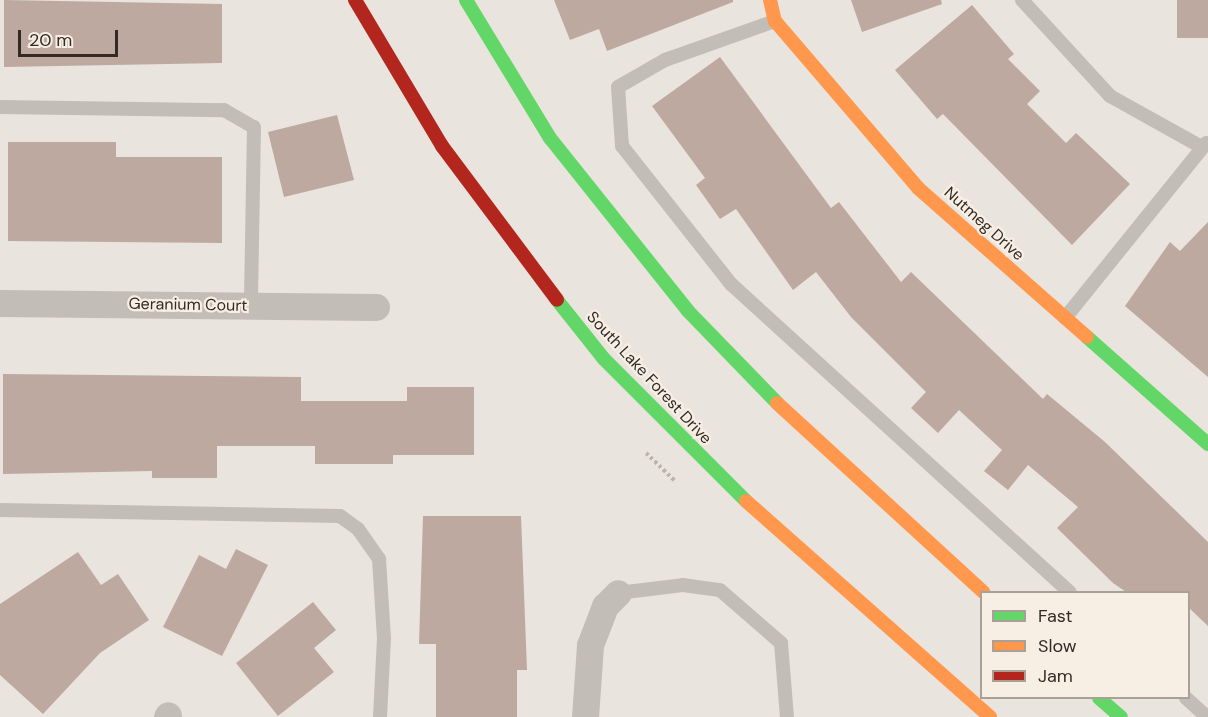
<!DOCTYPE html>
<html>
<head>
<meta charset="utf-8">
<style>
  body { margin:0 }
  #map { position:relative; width:1208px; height:717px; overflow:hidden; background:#eae4de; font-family:"DM Sans",sans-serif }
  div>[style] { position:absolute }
  .building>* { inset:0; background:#bda9a0 }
  .path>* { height:4px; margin-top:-2px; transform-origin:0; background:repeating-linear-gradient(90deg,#bcb5af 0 3px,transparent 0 6px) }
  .lane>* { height:14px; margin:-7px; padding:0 7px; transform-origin:7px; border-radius:7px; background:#c3bdb7 }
  .street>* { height:27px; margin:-13.5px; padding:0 13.5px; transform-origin:13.5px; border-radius:13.5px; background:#c3bdb7 }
  .fast>* { height:14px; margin:-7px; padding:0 7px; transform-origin:7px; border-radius:7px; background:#63d668 }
  .slow>* { height:14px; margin:-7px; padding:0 7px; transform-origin:7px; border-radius:7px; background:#ff974d }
  .jam>* { height:14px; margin:-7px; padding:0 7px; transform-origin:7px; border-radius:7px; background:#b3261e }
  span { translate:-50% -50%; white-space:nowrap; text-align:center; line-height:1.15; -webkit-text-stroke:4.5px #f8efe4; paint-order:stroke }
  .street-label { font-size:16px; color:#332a26 }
  .legend { position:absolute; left:980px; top:591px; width:210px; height:108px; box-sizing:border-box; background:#f8efe4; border:2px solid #a9a098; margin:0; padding:8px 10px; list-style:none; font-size:18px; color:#332a26 }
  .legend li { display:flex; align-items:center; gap:12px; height:30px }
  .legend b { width:30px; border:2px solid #a9a098 }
  .scale { position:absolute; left:18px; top:30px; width:100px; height:27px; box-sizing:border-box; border:3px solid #332a26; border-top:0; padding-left:8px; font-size:18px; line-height:21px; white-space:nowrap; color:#332a26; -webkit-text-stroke:4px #f8efe4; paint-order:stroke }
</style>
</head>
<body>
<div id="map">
  <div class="building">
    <div style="clip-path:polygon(4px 0,222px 4px,222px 63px,4px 67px)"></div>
    <div style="clip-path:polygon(554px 0,733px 0,733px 2px,607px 51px,599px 29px,570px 40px)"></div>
    <div style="clip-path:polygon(851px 0,941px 0,942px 4px,862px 32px)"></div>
    <div style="clip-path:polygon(1177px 0,1208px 0,1208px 38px,1177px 38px)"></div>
    <div style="clip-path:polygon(972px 5px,1014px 54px,1008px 59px,1040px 91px,1027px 104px,1066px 143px,1076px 133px,1130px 184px,1072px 245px,943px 114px,937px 119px,895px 70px)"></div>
    <div style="clip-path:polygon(720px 57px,831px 208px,839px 202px,901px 282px,911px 272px,1043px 399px,1047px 394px,1105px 442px,1208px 542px,1208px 626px,1188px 607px,1188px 592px,1126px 592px,1113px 583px,1057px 528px,1078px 507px,1028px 465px,1008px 490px,984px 471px,1002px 450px,959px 410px,938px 433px,911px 408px,926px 392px,851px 317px,816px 272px,793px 290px,736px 209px,720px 219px,696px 185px,705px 178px,652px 106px)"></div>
    <div style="clip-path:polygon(337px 115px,354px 180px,284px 197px,268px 132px)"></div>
    <div style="clip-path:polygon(8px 142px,116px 142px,116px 157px,222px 157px,222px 243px,8px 241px)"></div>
    <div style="clip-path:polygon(1208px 222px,1208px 377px,1125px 306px,1170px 242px,1180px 251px)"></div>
    <div style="clip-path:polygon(3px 374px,301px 377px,301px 401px,407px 401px,407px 387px,474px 387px,474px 455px,393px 455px,393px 464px,315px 464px,315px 446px,217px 446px,217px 478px,152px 478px,152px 471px,3px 474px)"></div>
    <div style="clip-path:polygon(423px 516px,521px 516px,527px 670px,517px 670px,517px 717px,436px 717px,436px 644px,419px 644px)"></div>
    <div style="clip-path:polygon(236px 549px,268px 565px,222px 656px,163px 627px,199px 555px,226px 569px)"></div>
    <div style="clip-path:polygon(78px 552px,101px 585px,118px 574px,149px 620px,100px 653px,43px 714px,0 675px,0 604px)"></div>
    <div style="clip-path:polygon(313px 602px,336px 630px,314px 648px,334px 672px,278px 716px,236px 663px)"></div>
  </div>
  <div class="path">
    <div style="left:646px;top:453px;width:40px;rotate:44deg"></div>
  </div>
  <div class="lane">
    <div style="left:1022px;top:0;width:130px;rotate:47.5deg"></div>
    <div style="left:1110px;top:96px;width:103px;rotate:29.1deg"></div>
    <div style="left:775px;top:21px;width:117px;rotate:160.5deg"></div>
    <div style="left:665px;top:60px;width:54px;rotate:150.1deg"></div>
    <div style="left:618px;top:87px;width:59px;rotate:86.1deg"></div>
    <div style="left:622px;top:146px;width:176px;rotate:51.7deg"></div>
    <div style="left:731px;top:284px;width:458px;rotate:42.3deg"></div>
    <div style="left:0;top:107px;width:224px;rotate:0.8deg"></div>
    <div style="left:224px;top:110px;width:34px;rotate:30deg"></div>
    <div style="left:254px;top:127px;width:179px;rotate:91deg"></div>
    <div style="left:1065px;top:318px;width:225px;rotate:-51.1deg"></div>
    <div style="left:0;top:510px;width:340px;rotate:1deg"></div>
    <div style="left:340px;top:516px;width:22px;rotate:36deg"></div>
    <div style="left:358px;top:529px;width:37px;rotate:55deg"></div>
    <div style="left:379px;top:559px;width:79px;rotate:86.4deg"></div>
    <div style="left:384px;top:638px;width:79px;rotate:92.9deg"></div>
    <div style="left:618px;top:593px;width:65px;rotate:-7deg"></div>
    <div style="left:683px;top:585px;width:37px;rotate:8deg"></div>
    <div style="left:720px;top:590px;width:81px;rotate:41deg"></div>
    <div style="left:781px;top:643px;width:74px;rotate:85.4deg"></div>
    <div style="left:1186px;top:698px;width:28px;rotate:42deg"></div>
  </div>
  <div class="street">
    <div style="left:0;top:303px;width:376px;rotate:0.6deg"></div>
    <div style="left:167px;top:717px;width:2px;rotate:-63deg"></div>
    <div style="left:585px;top:717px;width:72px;rotate:-86deg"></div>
    <div style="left:590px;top:645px;width:42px;rotate:-69deg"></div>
    <div style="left:605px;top:606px;width:18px;rotate:-45deg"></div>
  </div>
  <div class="fast">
    <div style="left:466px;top:0;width:162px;rotate:58.7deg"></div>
    <div style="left:550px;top:138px;width:221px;rotate:51.4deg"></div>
    <div style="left:688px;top:311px;width:128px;rotate:45.9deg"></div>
    <div style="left:557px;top:300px;width:75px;rotate:51.5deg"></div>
    <div style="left:604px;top:359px;width:201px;rotate:45deg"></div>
    <div style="left:1087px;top:337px;width:162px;rotate:41.5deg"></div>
    <div style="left:1099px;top:698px;width:29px;rotate:41deg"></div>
  </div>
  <div class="slow">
    <div style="left:770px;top:0;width:22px;rotate:77deg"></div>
    <div style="left:775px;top:21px;width:220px;rotate:49.4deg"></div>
    <div style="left:918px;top:188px;width:225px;rotate:41.4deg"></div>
    <div style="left:777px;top:403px;width:280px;rotate:42.5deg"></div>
    <div style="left:746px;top:501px;width:326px;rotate:41.5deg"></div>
  </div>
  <div class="jam">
    <div style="left:355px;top:0;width:170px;rotate:59.2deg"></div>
    <div style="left:442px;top:146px;width:192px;rotate:53.2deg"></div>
  </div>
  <div class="street-label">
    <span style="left:984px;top:224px;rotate:42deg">Nutmeg Drive</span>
    <span style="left:188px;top:305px;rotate:1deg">Geranium Court</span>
    <span style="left:649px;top:378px;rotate:47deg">South Lake Forest Drive</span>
  </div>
  <ul class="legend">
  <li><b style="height:8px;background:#63d668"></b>Fast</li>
  <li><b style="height:8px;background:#ff974d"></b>Slow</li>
  <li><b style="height:8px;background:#b3261e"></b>Jam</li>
  </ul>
  <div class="scale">20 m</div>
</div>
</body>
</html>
